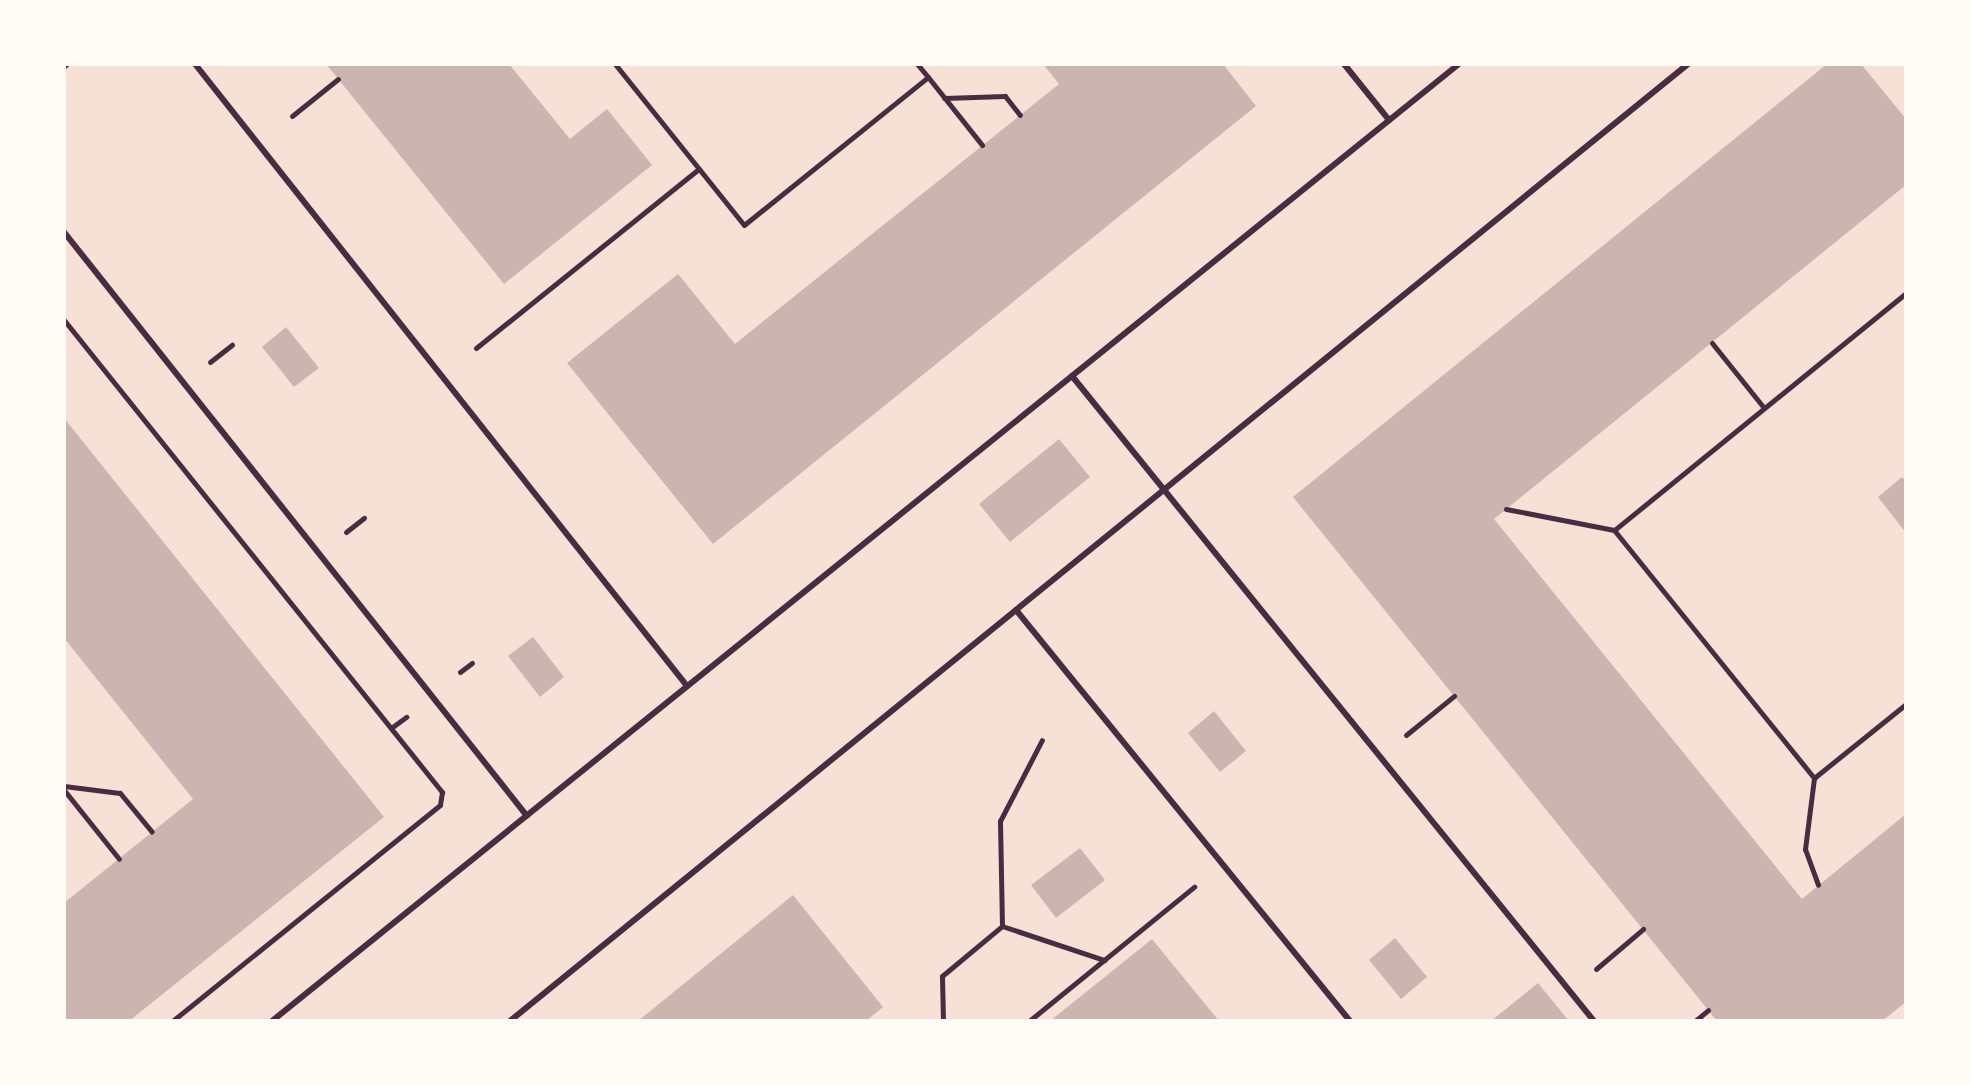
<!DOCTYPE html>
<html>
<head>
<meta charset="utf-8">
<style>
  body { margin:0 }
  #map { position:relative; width:1970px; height:1085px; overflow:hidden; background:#f7e1d7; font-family:Helvetica,sans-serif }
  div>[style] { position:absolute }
  .building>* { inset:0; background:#ccb4b1 }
  .path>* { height:5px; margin:-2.5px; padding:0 2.5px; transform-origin:2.5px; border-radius:2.5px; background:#4a2c40 }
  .service>* { height:6px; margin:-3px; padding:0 3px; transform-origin:3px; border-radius:3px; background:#4a2c40 }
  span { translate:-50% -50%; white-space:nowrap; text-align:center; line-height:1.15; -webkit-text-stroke:6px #fffaf5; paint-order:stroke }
  .frame { position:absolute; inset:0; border:66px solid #fffaf5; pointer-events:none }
</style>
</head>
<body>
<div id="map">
  <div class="building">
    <div style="clip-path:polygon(326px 64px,509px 64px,570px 139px,607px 109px,652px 165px,504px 284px)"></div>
    <div style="clip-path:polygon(1043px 64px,1223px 64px,1256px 106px,713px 544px,567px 363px,678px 274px,735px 344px,1059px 84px)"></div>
    <div style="clip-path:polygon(1827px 64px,1861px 64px,1906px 119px,1906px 185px,1494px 519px,1802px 899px,1906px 814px,1906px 1002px,1882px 1021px,1717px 1021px,1293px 497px)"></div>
    <div style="clip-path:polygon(286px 327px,319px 368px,294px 387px,262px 347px)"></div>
    <div style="clip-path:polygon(64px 418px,384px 817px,129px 1021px,64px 1021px,64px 903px,193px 799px,64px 638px)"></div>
    <div style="clip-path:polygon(1059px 439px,1090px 477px,1010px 542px,979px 504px)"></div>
    <div style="clip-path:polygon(1902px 477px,1906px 482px,1906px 533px,1878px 497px)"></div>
    <div style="clip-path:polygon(533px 637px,564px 677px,540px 697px,508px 656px)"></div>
    <div style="clip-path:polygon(1214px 711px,1246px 751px,1220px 772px,1188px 733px)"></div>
    <div style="clip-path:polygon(1080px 848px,1105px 880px,1056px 918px,1031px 885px)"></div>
    <div style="clip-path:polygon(793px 895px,883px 1007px,866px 1021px,638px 1021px)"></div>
    <div style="clip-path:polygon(1395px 938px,1427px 977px,1401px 999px,1369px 960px)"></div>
    <div style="clip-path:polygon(1152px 939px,1219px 1021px,1050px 1021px)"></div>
    <div style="clip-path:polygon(1538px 983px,1569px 1021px,1491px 1021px)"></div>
  </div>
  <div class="path">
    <div style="left:615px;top:64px;width:206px;rotate:51.3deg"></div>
    <div style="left:744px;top:225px;width:236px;rotate:-38.8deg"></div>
    <div style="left:928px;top:77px;width:17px;rotate:-130deg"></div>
    <div style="left:928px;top:77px;width:87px;rotate:51.5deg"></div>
    <div style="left:944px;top:98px;width:61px;rotate:-1.9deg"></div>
    <div style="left:1005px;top:96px;width:24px;rotate:52deg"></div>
    <div style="left:292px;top:116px;width:59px;rotate:-38.8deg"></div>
    <div style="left:1906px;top:293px;width:376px;rotate:140.9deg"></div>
    <div style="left:1614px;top:530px;width:319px;rotate:51.1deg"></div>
    <div style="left:1814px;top:778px;width:118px;rotate:-38.8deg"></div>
    <div style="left:64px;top:320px;width:605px;rotate:51.31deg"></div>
    <div style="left:442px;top:792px;width:13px;rotate:99deg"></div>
    <div style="left:440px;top:805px;width:344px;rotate:141.1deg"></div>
    <div style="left:1712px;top:343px;width:83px;rotate:51.3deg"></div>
    <div style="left:476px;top:348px;width:286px;rotate:-38.8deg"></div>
    <div style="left:210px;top:362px;width:28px;rotate:-38deg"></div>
    <div style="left:1506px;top:509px;width:110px;rotate:11deg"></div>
    <div style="left:346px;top:532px;width:23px;rotate:-38deg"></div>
    <div style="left:460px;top:672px;width:15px;rotate:-37deg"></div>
    <div style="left:391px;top:728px;width:19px;rotate:-36deg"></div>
    <div style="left:1406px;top:735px;width:62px;rotate:-39.1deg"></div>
    <div style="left:1814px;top:778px;width:72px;rotate:97.2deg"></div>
    <div style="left:1805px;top:849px;width:38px;rotate:70deg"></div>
    <div style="left:64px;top:786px;width:56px;rotate:7.1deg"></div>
    <div style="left:120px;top:793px;width:50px;rotate:50.6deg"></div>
    <div style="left:64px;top:790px;width:88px;rotate:51.4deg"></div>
    <div style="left:1002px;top:926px;width:108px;rotate:18.4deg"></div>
    <div style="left:1596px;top:969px;width:62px;rotate:-40.4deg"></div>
    <div style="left:943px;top:1021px;width:45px;rotate:-91.3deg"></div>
    <div style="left:942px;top:976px;width:78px;rotate:-39.8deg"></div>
    <div style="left:1002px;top:926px;width:105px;rotate:-91.1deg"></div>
    <div style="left:1000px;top:821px;width:91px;rotate:-62.6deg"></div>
    <div style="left:1029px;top:1021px;width:213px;rotate:-39.1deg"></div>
    <div style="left:1695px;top:1021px;width:17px;rotate:-40deg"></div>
  </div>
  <div class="service">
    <div style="left:195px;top:64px;width:793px;rotate:51.66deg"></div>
    <div style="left:1344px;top:64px;width:72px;rotate:51.2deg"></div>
    <div style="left:64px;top:67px;width:4px;rotate:-45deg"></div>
    <div style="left:64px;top:232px;width:745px;rotate:51.59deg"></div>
    <div style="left:1072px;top:376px;width:830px;rotate:51.02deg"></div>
    <div style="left:1016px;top:610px;width:530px;rotate:50.9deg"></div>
    <div style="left:272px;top:1021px;width:1525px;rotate:-38.88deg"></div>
    <div style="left:510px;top:1021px;width:1518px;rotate:-39.09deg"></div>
  </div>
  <div class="frame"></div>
</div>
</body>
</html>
